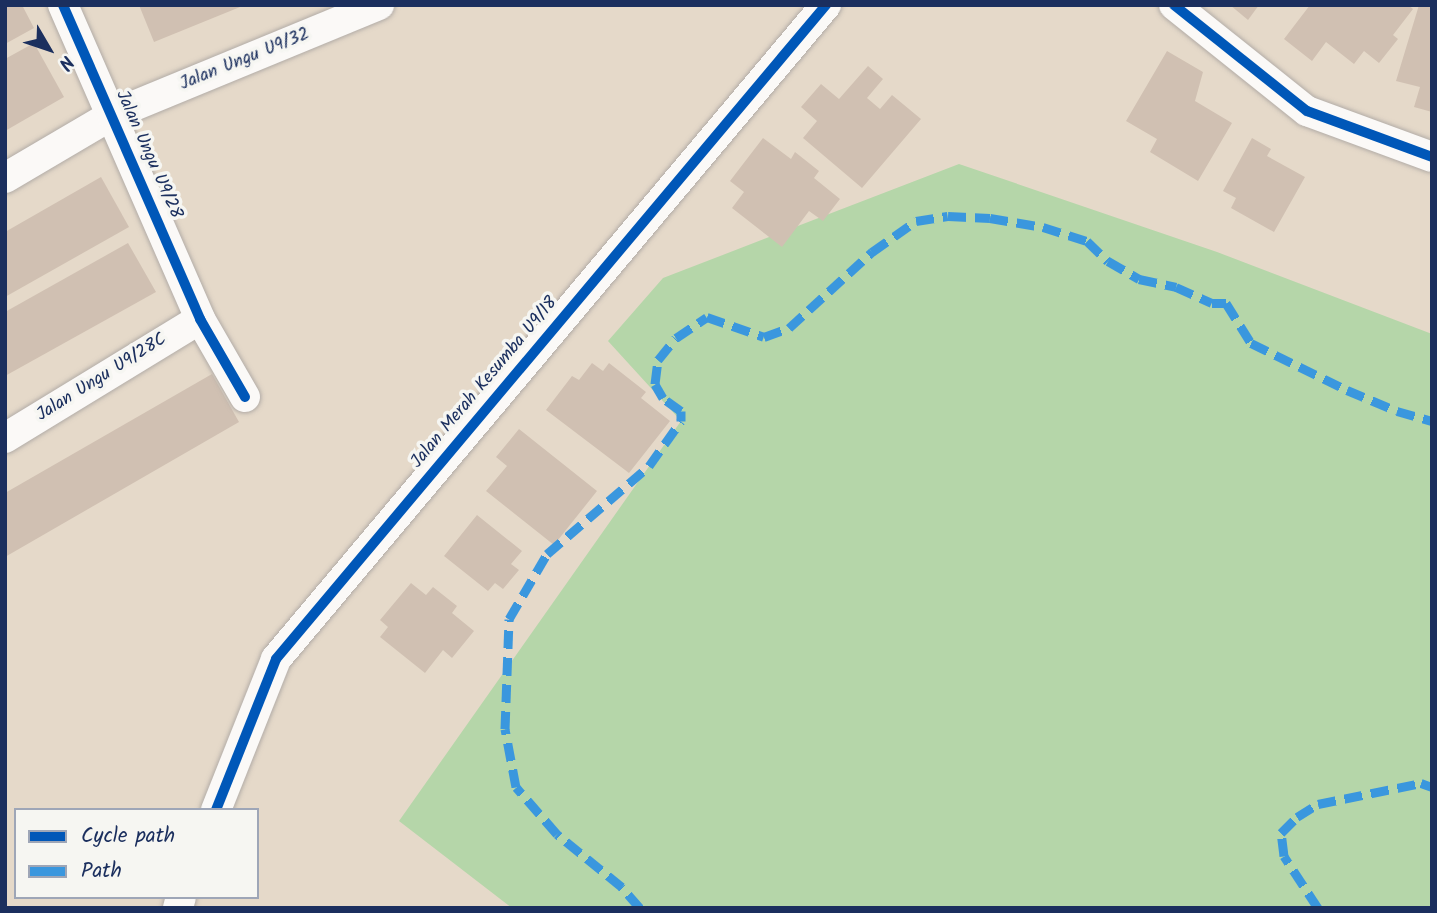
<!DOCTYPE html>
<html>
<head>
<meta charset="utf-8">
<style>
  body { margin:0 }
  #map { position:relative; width:1437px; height:913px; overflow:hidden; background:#e5d9c9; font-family:Kalam,sans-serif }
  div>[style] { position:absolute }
  .green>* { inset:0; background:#b5d6a9 }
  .building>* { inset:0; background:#d0c0b2 }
  .roads { filter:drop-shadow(0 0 2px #b2aca7) drop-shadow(0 0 2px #b2aca7) }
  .minor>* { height:30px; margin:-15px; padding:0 15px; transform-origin:15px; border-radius:15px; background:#fbf9f7 }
  .quiet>* { height:9px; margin-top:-4.5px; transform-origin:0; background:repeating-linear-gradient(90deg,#3a97de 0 18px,transparent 0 27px) }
  .cycleway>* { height:10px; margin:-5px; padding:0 5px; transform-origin:5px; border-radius:5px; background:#0057b8 }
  span { translate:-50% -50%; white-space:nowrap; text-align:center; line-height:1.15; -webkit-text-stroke:7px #f6f6f2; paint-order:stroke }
  .street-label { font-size:18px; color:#1b2f5e }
  .frame { position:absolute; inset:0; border:7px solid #1b2f5e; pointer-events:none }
  .legend { position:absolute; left:14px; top:808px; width:245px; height:91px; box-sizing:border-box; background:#f6f6f2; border:2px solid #9ea6b7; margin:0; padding:9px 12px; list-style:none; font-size:21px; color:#1b2f5e }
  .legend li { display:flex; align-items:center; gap:14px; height:35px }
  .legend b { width:35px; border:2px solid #9ea6b7 }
  .north { position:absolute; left:14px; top:14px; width:70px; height:70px; -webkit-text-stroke:5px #f6f6f2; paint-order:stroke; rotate:129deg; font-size:19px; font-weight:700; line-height:28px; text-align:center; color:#1b2f5e }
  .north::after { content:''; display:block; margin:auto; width:24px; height:32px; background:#1b2f5e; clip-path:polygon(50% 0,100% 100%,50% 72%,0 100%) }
</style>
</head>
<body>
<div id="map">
  <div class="green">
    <div style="clip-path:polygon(959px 164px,1217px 252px,1432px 334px,1432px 908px,512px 908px,399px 821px,681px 421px,608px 341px,663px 278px)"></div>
  </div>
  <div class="building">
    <div style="clip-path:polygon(5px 5px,22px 5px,34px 28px,5px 44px)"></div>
    <div style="clip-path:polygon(139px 5px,245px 5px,154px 42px)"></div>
    <div style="clip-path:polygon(1230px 5px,1259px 5px,1248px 20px)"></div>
    <div style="clip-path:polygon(1310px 5px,1408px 5px,1413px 9px,1393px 35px,1398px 39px,1379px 63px,1364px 51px,1354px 64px,1326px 42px,1312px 61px,1284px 39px)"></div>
    <div style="clip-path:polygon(1419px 5px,1432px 5px,1432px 112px,1414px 107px,1420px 87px,1396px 81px)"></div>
    <div style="clip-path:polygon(34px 43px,64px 97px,5px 131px,5px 59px)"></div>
    <div style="clip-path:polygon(1167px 51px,1203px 72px,1195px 101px,1232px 123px,1198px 181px,1150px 152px,1157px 139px,1126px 121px)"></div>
    <div style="clip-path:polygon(868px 66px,883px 79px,867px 98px,880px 109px,892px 95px,921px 119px,862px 188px,803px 138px,817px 121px,801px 107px,821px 84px,839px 99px)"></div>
    <div style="clip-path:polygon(763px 138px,791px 159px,795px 152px,819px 171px,814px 178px,840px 199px,823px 221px,809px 211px,782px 247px,732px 208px,744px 192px,730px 181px)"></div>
    <div style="clip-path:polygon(1252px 138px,1271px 149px,1267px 156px,1305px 177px,1274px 232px,1231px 208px,1236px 198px,1223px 191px)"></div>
    <div style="clip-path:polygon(101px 177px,129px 227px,5px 297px,5px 232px)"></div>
    <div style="clip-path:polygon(128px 243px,156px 292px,5px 376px,5px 312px)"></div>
    <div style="clip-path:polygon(592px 363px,603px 371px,609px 363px,646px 392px,641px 398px,670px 421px,629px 473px,546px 410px,572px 376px,579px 380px)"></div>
    <div style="clip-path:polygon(212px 374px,239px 422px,5px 557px,5px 493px)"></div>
    <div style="clip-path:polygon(519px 429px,597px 491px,554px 545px,486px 491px,507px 466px,496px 457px)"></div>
    <div style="clip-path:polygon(477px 515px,522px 551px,511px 564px,519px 570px,503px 589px,495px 583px,488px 591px,444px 556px)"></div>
    <div style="clip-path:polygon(411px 583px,426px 595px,433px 587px,457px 606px,452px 613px,474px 631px,452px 658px,443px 650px,425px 673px,380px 637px,388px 627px,380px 620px)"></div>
  </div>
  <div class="roads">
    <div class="minor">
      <div style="left:63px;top:5px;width:343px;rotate:66.4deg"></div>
      <div style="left:200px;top:319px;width:90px;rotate:60deg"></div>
      <div style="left:1174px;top:5px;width:170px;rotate:38.6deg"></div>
      <div style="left:1307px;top:111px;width:133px;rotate:20.2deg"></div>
      <div style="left:5px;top:178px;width:124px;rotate:-30.5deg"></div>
      <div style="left:112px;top:115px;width:289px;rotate:-22.4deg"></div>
      <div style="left:5px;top:438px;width:228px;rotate:-31.4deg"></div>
      <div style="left:216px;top:810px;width:162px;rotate:-68.3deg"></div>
      <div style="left:276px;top:659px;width:855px;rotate:-49.94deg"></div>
      <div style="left:178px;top:908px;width:11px;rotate:-75deg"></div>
    </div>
  </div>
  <div class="quiet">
    <div style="left:640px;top:908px;width:28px;rotate:-131deg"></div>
    <div style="left:622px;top:887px;width:84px;rotate:-140.8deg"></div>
    <div style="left:557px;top:834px;width:62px;rotate:-131.1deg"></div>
    <div style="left:516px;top:787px;width:59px;rotate:-100.7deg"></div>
    <div style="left:505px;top:729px;width:110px;rotate:-87.9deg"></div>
    <div style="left:509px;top:619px;width:75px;rotate:-59.7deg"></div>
    <div style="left:547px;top:554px;width:135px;rotate:-40.8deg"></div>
    <div style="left:649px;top:466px;width:55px;rotate:-54.6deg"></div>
    <div style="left:681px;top:421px;width:10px;rotate:-90deg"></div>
    <div style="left:681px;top:411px;width:22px;rotate:-144deg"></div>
    <div style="left:663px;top:398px;width:16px;rotate:-120deg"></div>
    <div style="left:655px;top:384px;width:24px;rotate:-83deg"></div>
    <div style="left:658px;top:360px;width:28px;rotate:-51deg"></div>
    <div style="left:676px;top:338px;width:37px;rotate:-34deg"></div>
    <div style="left:707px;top:317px;width:60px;rotate:19.3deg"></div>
    <div style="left:764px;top:337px;width:27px;rotate:-20deg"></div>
    <div style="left:789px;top:328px;width:113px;rotate:-42.5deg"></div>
    <div style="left:872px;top:252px;width:54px;rotate:-35.2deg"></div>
    <div style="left:916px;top:221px;width:32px;rotate:-9deg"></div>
    <div style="left:948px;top:216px;width:42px;rotate:2.7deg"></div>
    <div style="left:990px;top:218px;width:54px;rotate:9.6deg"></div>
    <div style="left:1043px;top:227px;width:46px;rotate:17.7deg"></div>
    <div style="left:1087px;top:241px;width:29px;rotate:44deg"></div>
    <div style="left:1108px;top:261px;width:36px;rotate:30deg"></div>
    <div style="left:1139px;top:279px;width:38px;rotate:12deg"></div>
    <div style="left:1176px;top:287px;width:39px;rotate:24deg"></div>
    <div style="left:1212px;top:303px;width:14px"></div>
    <div style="left:1226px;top:303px;width:47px;rotate:58deg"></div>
    <div style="left:1251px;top:343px;width:107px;rotate:26.1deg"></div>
    <div style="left:1347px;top:390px;width:54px;rotate:22.8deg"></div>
    <div style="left:1397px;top:411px;width:36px;rotate:16deg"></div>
    <div style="left:1318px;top:908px;width:62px;rotate:-123.2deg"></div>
    <div style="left:1284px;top:856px;width:23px;rotate:-97deg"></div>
    <div style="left:1281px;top:833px;width:23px;rotate:-45deg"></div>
    <div style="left:1297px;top:817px;width:25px;rotate:-32deg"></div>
    <div style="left:1318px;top:804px;width:105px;rotate:-11.5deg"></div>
    <div style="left:1421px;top:783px;width:12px;rotate:20deg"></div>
  </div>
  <div class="cycleway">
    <div style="left:63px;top:5px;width:343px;rotate:66.4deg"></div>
    <div style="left:200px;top:319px;width:90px;rotate:60deg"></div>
    <div style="left:1174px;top:5px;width:170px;rotate:38.6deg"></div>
    <div style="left:1307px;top:111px;width:133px;rotate:20.2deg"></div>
    <div style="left:216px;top:810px;width:162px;rotate:-68.3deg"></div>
    <div style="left:276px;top:659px;width:855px;rotate:-49.94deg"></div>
  </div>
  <div class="street-label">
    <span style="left:245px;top:60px;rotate:-22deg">Jalan Ungu U9/32</span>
    <span style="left:148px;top:155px;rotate:66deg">Jalan Ungu U9/28</span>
    <span style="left:102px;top:378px;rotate:-32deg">Jalan Ungu U9/28C</span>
    <span style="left:485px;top:383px;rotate:-50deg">Jalan Merah Kesumba U9/18</span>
  </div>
  <div class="frame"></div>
  <ul class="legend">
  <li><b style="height:9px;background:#0057b8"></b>Cycle path</li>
  <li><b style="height:9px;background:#3a97de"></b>Path</li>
  </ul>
  <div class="north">N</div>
</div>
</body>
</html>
